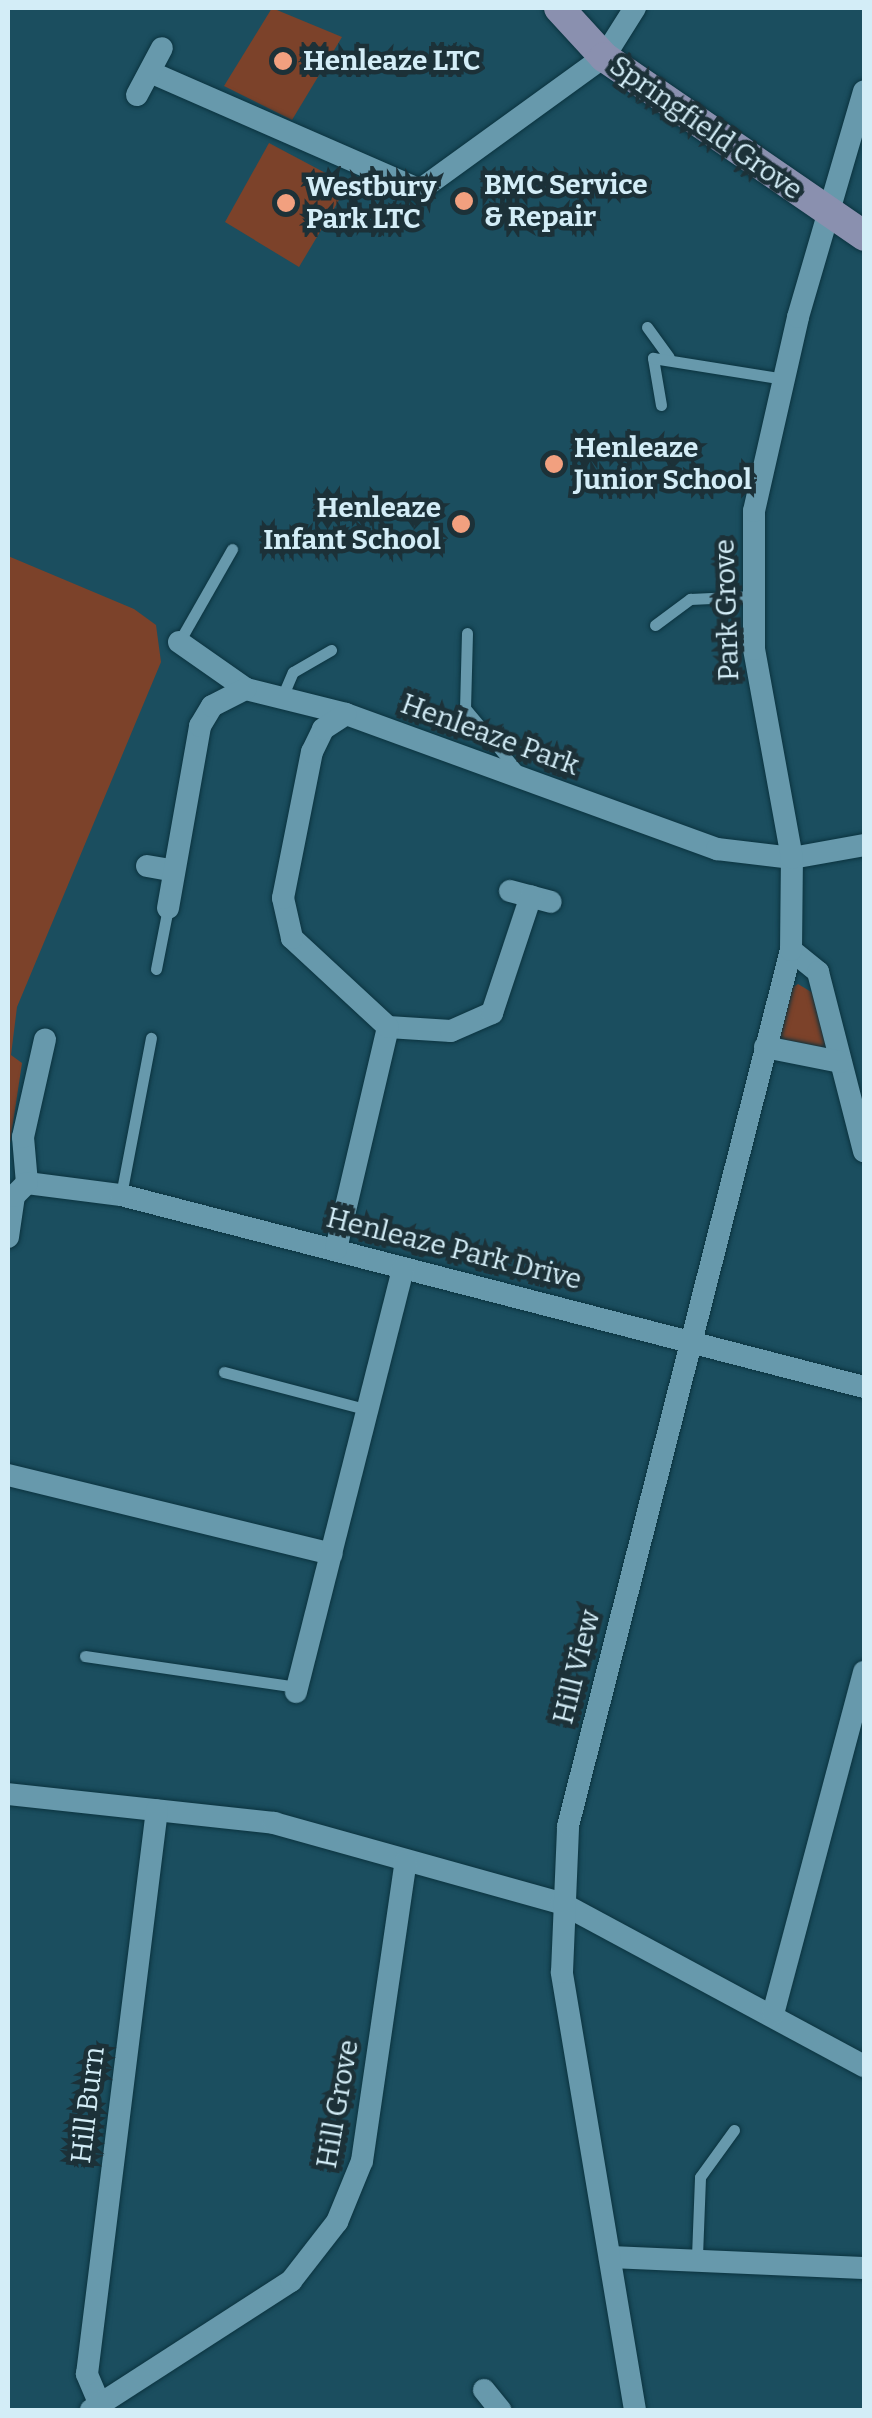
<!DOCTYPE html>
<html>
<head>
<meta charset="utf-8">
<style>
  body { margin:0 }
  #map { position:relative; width:872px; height:2418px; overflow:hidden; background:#1b4e5f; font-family:Bitter,serif }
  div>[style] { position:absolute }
  .green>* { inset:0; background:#7c422a }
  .roads { filter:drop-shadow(0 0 2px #0b333f) drop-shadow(0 0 2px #0b333f) }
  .lane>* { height:11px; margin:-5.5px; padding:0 5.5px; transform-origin:5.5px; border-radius:5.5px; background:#6799ac }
  .street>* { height:22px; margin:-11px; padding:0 11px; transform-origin:11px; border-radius:11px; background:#6799ac }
  .secondary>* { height:30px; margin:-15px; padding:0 15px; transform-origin:15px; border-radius:15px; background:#8a90af }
  .dots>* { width:28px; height:28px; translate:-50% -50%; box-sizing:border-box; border:5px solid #1c3138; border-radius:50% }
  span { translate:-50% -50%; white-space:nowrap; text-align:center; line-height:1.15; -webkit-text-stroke:9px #1c3138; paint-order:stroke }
  .poi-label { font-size:28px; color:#d3edf7; font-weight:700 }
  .left { translate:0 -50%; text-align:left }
  .right { translate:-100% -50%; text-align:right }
  .street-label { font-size:28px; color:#d3edf7 }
  .frame { position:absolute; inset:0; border:10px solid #d3edf7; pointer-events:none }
</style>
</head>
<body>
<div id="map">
  <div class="green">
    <div style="clip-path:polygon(272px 8px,342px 37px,292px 120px,224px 86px)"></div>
    <div style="clip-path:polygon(269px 143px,348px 185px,299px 267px,225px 222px)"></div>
    <div style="clip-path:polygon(8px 556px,134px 609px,156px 625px,161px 662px,17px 1007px,11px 1055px,22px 1063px,8px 1157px)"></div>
    <div style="clip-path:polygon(798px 984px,813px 993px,829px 1049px,777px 1038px,788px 990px)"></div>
  </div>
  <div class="roads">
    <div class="lane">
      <div style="left:647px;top:327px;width:37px;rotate:54deg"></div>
      <div style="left:661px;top:405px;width:48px;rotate:-99.7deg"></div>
      <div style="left:653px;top:358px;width:133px;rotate:9.1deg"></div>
      <div style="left:655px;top:625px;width:44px;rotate:-36.6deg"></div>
      <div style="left:690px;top:599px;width:64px;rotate:-2.7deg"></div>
      <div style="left:467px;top:633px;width:75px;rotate:91.5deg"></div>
      <div style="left:465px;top:708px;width:80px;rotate:50.1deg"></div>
      <div style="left:179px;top:642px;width:107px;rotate:-60.3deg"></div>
      <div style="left:283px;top:695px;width:25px;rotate:-67deg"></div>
      <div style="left:293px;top:672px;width:44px;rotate:-30.1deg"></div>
      <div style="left:156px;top:969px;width:62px;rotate:-78.9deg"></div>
      <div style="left:121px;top:1195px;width:160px;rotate:-79.2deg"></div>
      <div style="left:224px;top:1372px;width:150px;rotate:14.7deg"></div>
      <div style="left:85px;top:1656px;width:214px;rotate:8.3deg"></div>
      <div style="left:697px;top:2256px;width:79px;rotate:-87.8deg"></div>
      <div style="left:700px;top:2177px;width:58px;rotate:-54.1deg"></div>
    </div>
    <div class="street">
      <div style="left:150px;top:72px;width:295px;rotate:23.6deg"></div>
      <div style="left:420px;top:190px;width:227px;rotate:-35.9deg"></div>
      <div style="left:604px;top:57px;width:58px;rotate:-57.7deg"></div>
      <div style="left:137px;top:95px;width:53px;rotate:-62deg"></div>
      <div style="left:179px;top:642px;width:82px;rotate:35deg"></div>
      <div style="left:246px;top:689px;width:103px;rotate:14deg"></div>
      <div style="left:346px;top:714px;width:395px;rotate:20deg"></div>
      <div style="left:717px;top:849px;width:76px;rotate:6.8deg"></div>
      <div style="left:792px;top:858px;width:73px;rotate:-10.2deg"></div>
      <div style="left:147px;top:866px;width:27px;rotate:10deg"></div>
      <div style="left:510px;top:891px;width:42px;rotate:15deg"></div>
      <div style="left:168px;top:908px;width:185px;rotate:-80deg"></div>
      <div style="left:200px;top:726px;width:23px;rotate:-59deg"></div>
      <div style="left:212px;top:706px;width:38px;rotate:-27deg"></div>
      <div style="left:791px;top:950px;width:35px;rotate:39deg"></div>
      <div style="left:818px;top:972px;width:185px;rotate:75.6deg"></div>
      <div style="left:388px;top:1027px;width:63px;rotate:3.6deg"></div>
      <div style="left:451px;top:1031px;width:45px;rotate:-23.7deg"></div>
      <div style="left:492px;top:1013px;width:123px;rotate:-71.6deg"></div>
      <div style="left:765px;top:1047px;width:77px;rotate:11.2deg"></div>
      <div style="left:27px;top:1183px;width:95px;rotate:7.3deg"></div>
      <div style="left:121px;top:1195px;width:767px;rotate:14.49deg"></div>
      <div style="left:27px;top:1183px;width:46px;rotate:-95deg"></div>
      <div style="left:23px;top:1137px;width:100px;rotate:-77.3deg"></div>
      <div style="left:8px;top:1237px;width:41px;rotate:-81.7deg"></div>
      <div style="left:14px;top:1196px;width:18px;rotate:-45deg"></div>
      <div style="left:336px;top:1249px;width:228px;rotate:-76.8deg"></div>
      <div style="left:388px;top:1027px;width:131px;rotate:-137.2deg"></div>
      <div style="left:292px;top:938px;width:41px;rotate:-102.7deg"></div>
      <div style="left:283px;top:898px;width:149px;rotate:-78.8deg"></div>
      <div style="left:312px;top:752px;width:25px;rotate:-64deg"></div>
      <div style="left:323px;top:729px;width:27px;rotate:-33deg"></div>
      <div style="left:8px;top:1475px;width:333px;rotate:13.7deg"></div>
      <div style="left:296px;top:1692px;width:436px;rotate:-75.8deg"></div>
      <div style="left:8px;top:1794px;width:268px;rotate:6.2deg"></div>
      <div style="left:274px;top:1823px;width:298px;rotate:15.6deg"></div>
      <div style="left:561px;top:1903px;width:344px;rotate:28.3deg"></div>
      <div style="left:773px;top:2014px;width:354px;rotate:-75.1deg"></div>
      <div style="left:610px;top:2257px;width:254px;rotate:2.5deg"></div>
      <div style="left:484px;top:2390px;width:26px;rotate:51deg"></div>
      <div style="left:100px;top:2405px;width:34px;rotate:-113deg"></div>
      <div style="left:87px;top:2374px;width:568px;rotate:-82.93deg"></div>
      <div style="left:91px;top:2410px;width:238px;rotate:-32.8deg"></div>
      <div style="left:291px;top:2281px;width:75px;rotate:-52.1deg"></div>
      <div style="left:337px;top:2222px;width:66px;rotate:-67.7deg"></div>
      <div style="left:362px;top:2161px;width:303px;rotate:-81.7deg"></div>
      <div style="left:635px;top:2410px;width:444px;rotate:-99.5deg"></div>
      <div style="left:562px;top:1972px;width:146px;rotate:-87.6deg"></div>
      <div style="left:568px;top:1826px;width:904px;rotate:-75.72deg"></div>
      <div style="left:791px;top:950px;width:92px;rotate:-89.4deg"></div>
      <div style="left:792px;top:858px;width:212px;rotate:-100.3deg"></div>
      <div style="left:754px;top:649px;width:138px;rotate:-90deg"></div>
      <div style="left:754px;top:511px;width:199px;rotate:-77.2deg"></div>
      <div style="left:798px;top:317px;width:235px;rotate:-73.7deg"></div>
    </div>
    <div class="secondary">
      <div style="left:559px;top:8px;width:67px;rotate:47.4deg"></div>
      <div style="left:604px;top:57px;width:316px;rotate:34.5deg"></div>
    </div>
  </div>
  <div class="dots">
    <div style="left:283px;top:61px;background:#f2a07f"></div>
    <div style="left:464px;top:201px;background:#f2a07f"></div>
    <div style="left:286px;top:203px;background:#f2a07f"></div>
    <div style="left:554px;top:464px;background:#f2a07f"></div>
    <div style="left:461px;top:524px;background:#f2a07f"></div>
  </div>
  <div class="poi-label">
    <span class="left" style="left:303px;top:61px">Henleaze LTC</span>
    <span class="left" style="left:484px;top:201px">BMC Service<br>&amp; Repair</span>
    <span class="left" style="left:306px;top:203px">Westbury<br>Park LTC</span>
    <span class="left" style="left:574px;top:464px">Henleaze<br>Junior School</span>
    <span class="right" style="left:441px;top:524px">Henleaze<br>Infant School</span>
  </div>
  <div class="street-label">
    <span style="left:706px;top:128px;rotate:35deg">Springfield Grove</span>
    <span style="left:727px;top:610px;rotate:-92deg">Park Grove</span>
    <span style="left:490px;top:735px;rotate:20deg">Henleaze Park</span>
    <span style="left:454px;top:1249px;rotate:14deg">Henleaze Park Drive</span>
    <span style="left:577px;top:1667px;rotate:-76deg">Hill View</span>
    <span style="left:338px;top:2104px;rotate:-80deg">Hill Grove</span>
    <span style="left:88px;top:2105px;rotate:-83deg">Hill Burn</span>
  </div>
  <div class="frame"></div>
</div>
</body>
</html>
